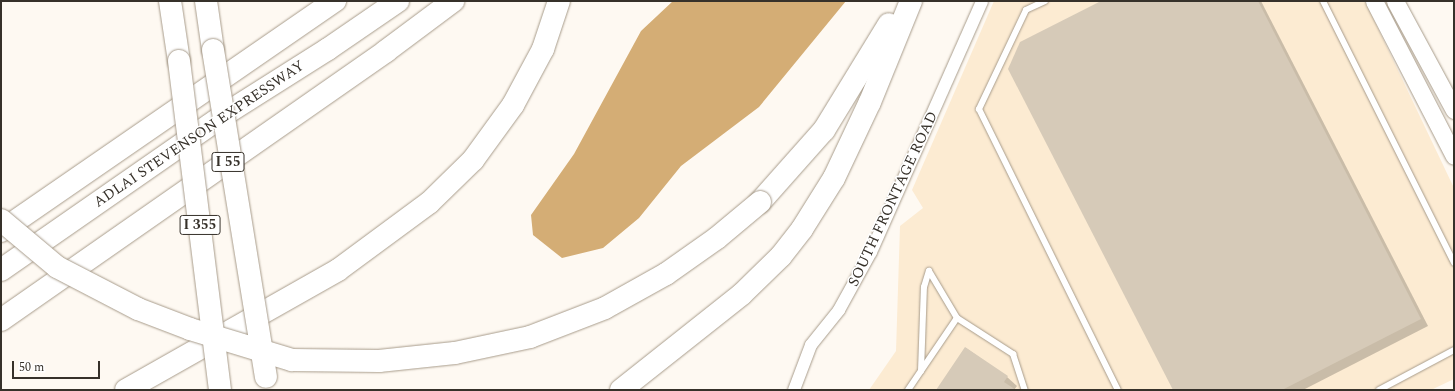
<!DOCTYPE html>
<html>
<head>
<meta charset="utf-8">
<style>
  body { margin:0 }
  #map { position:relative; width:1455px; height:391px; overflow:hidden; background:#fef9f2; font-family:Spectral,serif }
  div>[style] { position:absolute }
  .built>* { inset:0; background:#fcebd2 }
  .water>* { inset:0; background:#d4ad75 }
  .shadow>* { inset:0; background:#0003 }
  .building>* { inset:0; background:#d6cab8 }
  .roads { filter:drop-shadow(0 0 1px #a89c8b) drop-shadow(0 0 1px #a89c8b) }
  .lane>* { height:6px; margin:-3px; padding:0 3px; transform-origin:3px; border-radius:3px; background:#fff }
  .street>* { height:12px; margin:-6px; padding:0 6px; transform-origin:6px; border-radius:6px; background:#fff }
  .secondary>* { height:17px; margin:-8.5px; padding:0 8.5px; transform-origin:8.5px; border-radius:8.5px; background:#fff }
  .highway>* { height:22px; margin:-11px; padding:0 11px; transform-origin:11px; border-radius:11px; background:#fff }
  .bridges { filter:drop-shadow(0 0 1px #a89c8b) drop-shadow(0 0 1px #a89c8b) }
  .highway-bridge>* { height:22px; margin:-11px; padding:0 11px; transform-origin:11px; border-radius:11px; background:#fff }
  span { translate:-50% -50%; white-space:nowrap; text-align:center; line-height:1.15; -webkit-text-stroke:3px #fff; paint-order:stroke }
  .shield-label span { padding:1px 3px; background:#fff; border:1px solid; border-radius:3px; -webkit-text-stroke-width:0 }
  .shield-label { font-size:14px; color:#36312a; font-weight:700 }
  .street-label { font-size:15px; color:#36312a }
  .frame { position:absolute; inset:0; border:2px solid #36312a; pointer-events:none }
  .scale { position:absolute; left:12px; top:361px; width:88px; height:18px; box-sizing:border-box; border:2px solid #36312a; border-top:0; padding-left:5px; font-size:12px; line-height:14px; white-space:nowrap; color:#36312a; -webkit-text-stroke:3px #fff; paint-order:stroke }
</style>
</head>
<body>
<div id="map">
  <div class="built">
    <div style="clip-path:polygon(994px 1px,1365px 1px,1454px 188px,1454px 379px,1431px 390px,869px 390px,896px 351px,900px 226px,923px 208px,912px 190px)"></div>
  </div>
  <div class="water">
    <div style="clip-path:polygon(673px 1px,846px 1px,759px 107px,681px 166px,639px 218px,603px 248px,562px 258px,533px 235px,531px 215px,574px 154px,641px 31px)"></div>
  </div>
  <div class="shadow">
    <div style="clip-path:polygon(1103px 1px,1261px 1px,1428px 326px,1303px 390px,1174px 390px)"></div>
    <div style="clip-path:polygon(966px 348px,1007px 377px,1017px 386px,1014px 390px,937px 390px)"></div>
  </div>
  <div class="building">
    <div style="clip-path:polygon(1101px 1px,1258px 1px,1421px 319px,1282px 390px,1173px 390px,1008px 69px,1020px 42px)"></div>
    <div style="clip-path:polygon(965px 347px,1008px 376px,1004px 382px,1016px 390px,936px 390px)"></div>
  </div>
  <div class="roads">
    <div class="lane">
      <div style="left:1045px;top:1px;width:21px;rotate:155deg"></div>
      <div style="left:1026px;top:10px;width:110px;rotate:115.4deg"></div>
      <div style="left:979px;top:109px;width:313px;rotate:63.7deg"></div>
      <div style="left:1323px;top:1px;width:293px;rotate:63.4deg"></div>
      <div style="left:921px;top:371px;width:84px;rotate:-88deg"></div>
      <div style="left:924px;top:287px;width:17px;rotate:-73deg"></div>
      <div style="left:929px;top:271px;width:55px;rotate:59.2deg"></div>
      <div style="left:908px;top:390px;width:87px;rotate:-55.8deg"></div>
      <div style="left:957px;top:318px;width:67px;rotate:32.7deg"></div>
      <div style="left:1013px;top:354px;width:38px;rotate:72deg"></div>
      <div style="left:1379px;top:390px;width:85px;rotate:-28.1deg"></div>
    </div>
    <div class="street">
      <div style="left:794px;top:390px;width:48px;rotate:-69.3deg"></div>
      <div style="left:811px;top:345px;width:45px;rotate:-51.3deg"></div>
      <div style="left:839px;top:310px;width:66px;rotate:-61.1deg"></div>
      <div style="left:871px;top:252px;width:274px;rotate:-66.1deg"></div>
    </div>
    <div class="secondary">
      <div style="left:1374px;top:1px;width:174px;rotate:62.7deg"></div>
      <div style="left:1395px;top:1px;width:124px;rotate:61.6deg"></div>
    </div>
    <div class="highway">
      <div style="left:170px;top:1px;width:61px;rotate:81.5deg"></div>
      <div style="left:206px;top:1px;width:49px;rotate:81.9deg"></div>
      <div style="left:760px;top:202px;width:96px;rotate:-48.4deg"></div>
      <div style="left:824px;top:130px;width:124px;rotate:-58.5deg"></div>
      <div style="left:1px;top:231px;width:406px;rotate:-34.6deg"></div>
      <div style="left:1px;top:270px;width:279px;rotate:-34.8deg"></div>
      <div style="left:230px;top:111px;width:116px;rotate:-32.3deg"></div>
      <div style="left:328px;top:49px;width:85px;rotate:-34.4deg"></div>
      <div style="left:1px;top:320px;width:470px;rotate:-34.9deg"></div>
      <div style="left:386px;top:51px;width:84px;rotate:-36.7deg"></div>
      <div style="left:126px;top:390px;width:244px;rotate:-29.5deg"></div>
      <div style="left:338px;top:270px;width:113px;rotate:-36.4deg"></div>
      <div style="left:429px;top:203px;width:62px;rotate:-44.3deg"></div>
      <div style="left:473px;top:160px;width:68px;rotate:-54deg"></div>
      <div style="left:513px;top:105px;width:64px;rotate:-61.8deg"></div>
      <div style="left:543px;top:49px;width:51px;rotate:-71.6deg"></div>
      <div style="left:621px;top:390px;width:154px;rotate:-38.4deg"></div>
      <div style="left:742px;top:294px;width:54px;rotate:-44.3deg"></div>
      <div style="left:781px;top:256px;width:34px;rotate:-52deg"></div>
      <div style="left:802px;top:229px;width:60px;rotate:-57.9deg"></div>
      <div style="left:834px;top:178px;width:84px;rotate:-64.7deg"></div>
      <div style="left:870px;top:102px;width:109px;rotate:-67.9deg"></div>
    </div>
  </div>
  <div class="bridges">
    <div class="highway-bridge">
      <div style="left:213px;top:50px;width:331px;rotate:80.8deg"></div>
      <div style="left:179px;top:61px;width:332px;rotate:82.9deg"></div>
      <div style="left:1px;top:220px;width:73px;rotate:40deg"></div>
      <div style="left:57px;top:267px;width:91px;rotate:27.4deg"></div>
      <div style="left:138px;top:309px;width:56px;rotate:21deg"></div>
      <div style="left:190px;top:329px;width:107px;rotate:16.9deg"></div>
      <div style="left:292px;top:360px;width:87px;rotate:0.7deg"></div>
      <div style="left:379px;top:361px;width:76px;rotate:-6deg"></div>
      <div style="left:455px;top:353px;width:77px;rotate:-12deg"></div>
      <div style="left:530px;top:337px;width:80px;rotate:-21.1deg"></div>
      <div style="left:605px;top:308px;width:70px;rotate:-29.1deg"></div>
      <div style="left:666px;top:274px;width:62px;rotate:-35.2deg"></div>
      <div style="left:717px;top:238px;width:56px;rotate:-39.9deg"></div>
    </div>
  </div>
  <div class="shield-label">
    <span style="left:228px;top:162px">I 55</span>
    <span style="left:200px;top:225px">I 355</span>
  </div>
  <div class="street-label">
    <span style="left:199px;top:134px;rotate:-34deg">ADLAI STEVENSON EXPRESSWAY</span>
    <span style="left:893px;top:199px;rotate:-65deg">SOUTH FRONTAGE ROAD</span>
  </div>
  <div class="frame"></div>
  <div class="scale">50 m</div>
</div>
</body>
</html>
